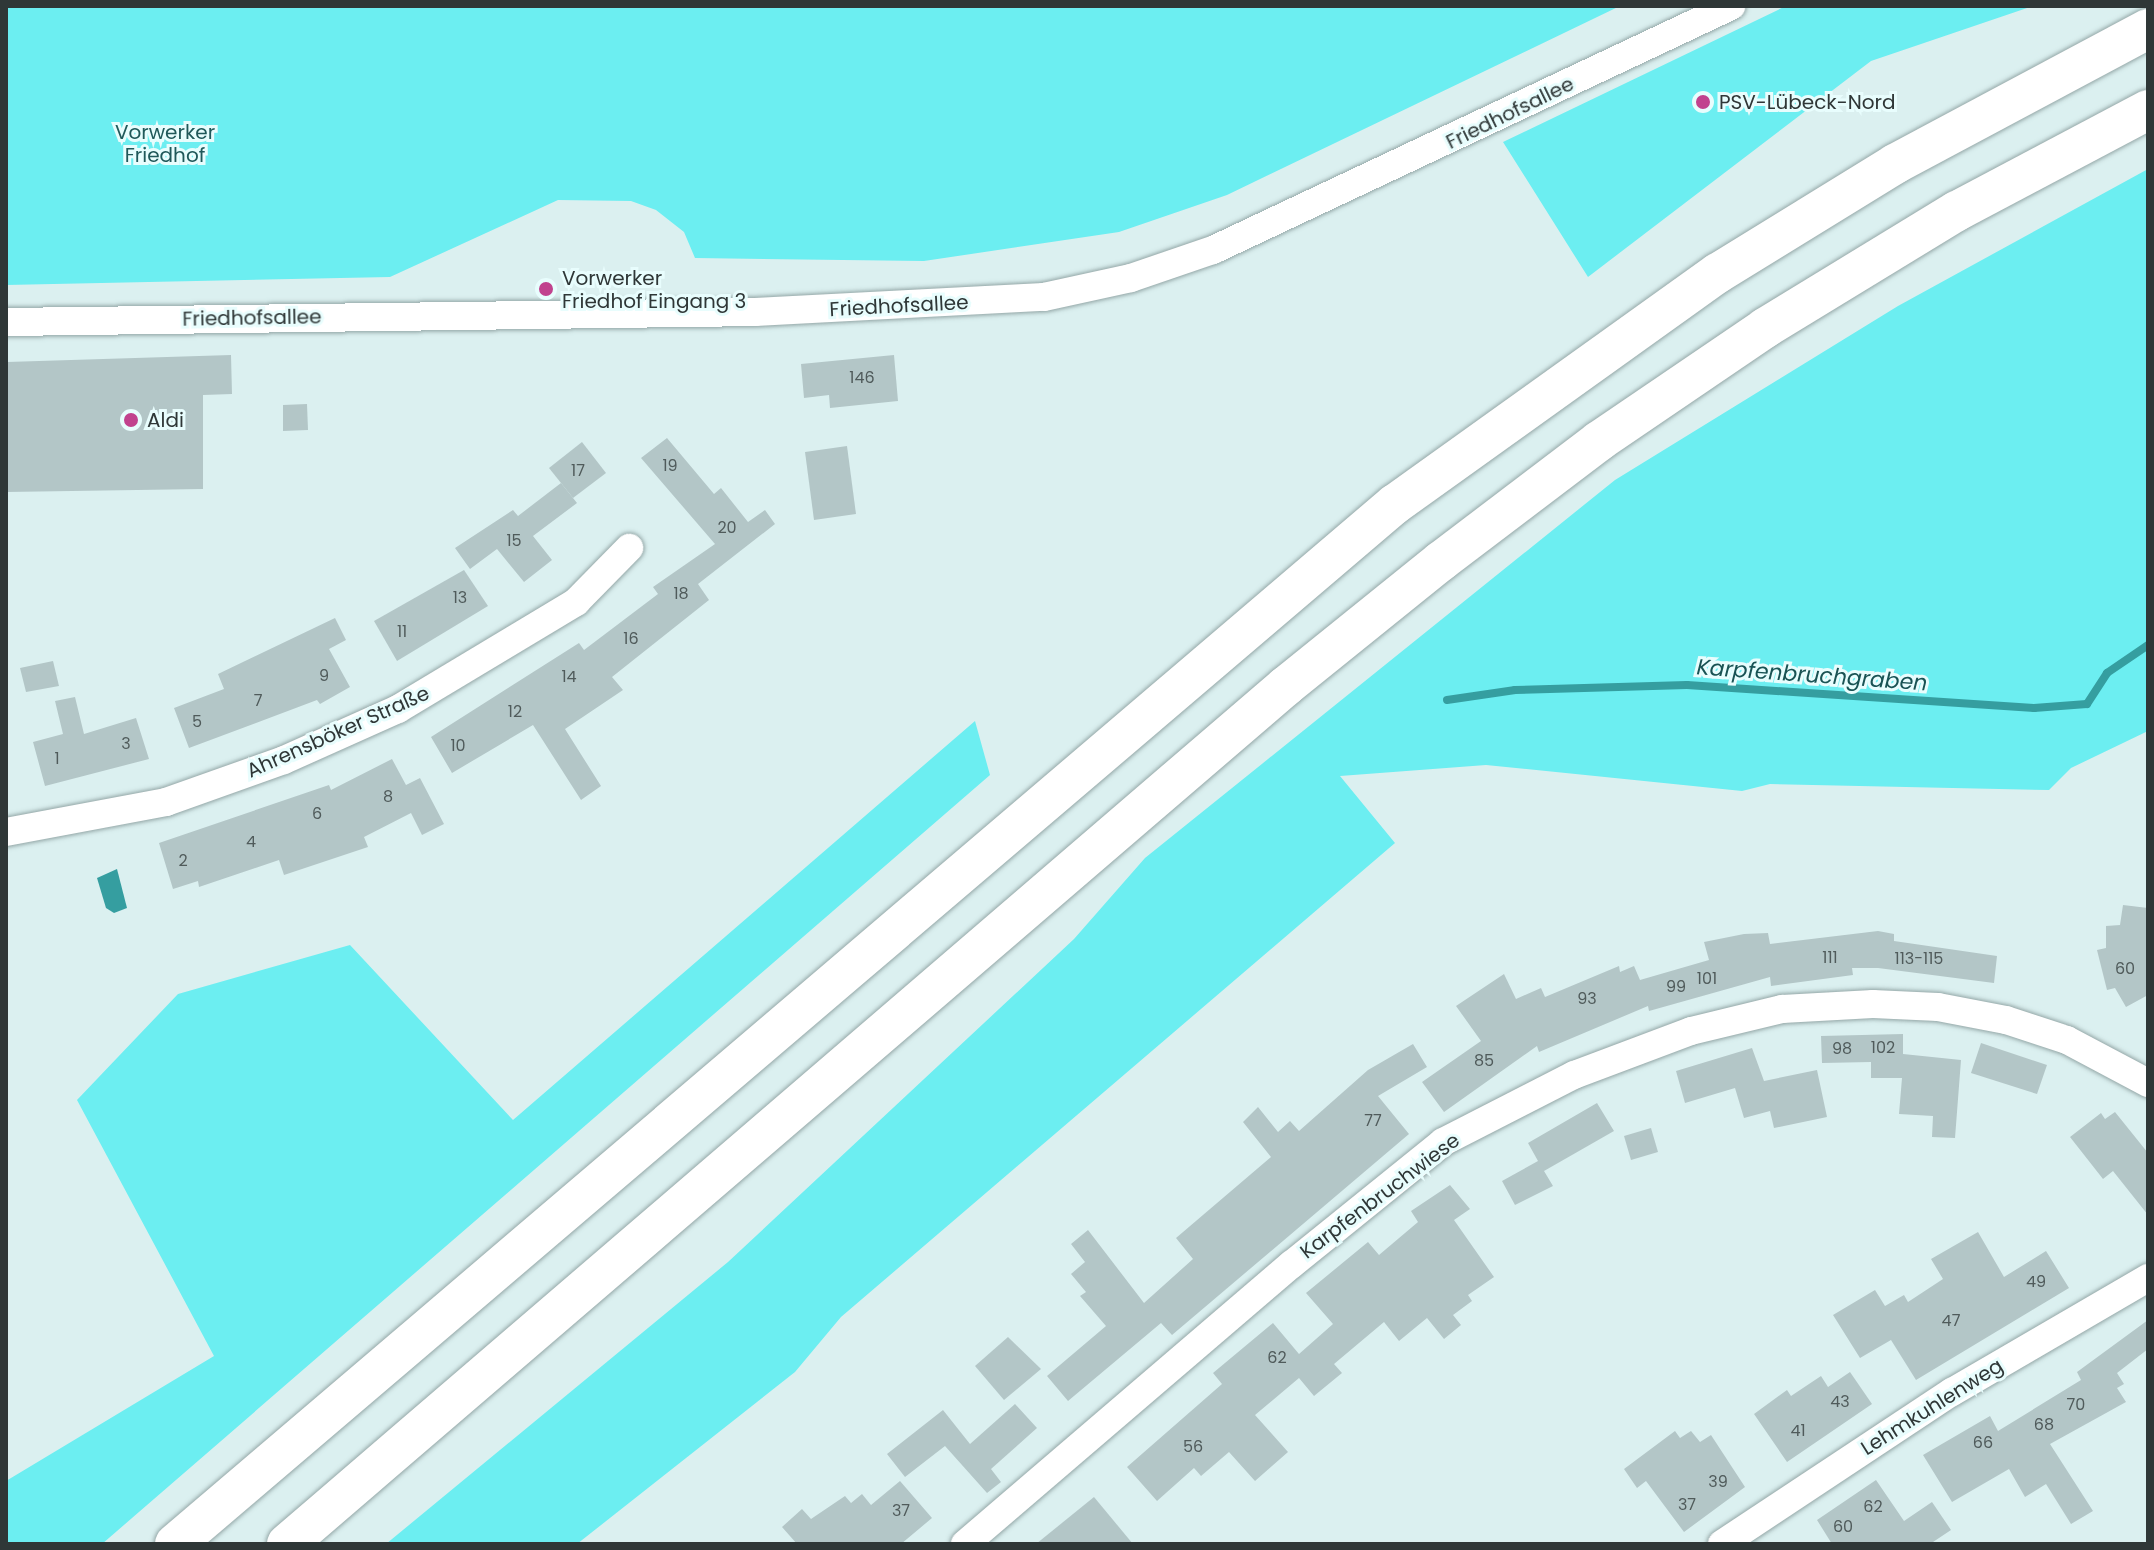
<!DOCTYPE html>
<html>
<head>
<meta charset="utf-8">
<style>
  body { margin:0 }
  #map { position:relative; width:2154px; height:1550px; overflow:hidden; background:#dbf0f0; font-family:Poppins,sans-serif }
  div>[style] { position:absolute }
  .green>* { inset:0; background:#6ceef1 }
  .water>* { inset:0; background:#359ea0 }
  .stream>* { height:8px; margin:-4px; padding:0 4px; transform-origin:4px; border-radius:4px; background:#359ea0 }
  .building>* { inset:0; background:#b3c6c7 }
  .roads { filter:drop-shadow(0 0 2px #94a7a7) drop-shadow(0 0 2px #94a7a7) }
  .minor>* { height:28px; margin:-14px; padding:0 14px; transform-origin:14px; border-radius:14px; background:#fff }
  .highway>* { height:40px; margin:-20px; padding:0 20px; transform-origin:20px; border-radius:20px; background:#fff }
  .dots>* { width:22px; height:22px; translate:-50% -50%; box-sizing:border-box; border:4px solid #e8fdfd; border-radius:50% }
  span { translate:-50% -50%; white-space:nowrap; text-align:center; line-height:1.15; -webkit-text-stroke:6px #e8fdfd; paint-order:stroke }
  .number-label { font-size:16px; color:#505b5b }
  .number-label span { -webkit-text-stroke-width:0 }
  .poi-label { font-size:20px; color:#2f3737 }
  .left { translate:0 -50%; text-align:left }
  .street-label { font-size:20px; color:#2f3737 }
  .park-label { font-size:20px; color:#20595a }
  .water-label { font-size:22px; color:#195354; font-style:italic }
  .frame { position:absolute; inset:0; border:8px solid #2f3737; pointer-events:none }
</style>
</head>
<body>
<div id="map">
  <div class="green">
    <div style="clip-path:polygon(6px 6px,1620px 6px,1227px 195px,1119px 232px,924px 261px,695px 258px,684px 232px,656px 210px,631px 201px,558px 200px,390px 277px,6px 285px)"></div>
    <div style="clip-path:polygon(1786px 6px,2033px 6px,1871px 61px,1588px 277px,1503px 142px)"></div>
    <div style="clip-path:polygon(2148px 169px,2148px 731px,2071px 768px,2049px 790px,1770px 784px,1742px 791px,1486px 765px,1340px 776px,1395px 843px,841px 1317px,795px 1372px,577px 1544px,386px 1544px,728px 1262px,1074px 939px,1145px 858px,1615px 480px,1898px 306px)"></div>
    <div style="clip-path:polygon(975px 721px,990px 775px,102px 1544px,6px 1544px,6px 1481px,214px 1356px,77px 1100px,178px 994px,350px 945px,513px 1120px)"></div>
  </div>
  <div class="water">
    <div style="clip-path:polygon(117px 869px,127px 908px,114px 913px,106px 908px,97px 878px)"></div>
  </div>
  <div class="stream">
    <div style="left:1447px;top:700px;width:69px;rotate:-8.4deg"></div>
    <div style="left:1515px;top:690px;width:172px;rotate:-1.7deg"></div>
    <div style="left:1687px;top:685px;width:348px;rotate:3.8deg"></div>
    <div style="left:2034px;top:708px;width:53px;rotate:-4.3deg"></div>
    <div style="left:2087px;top:704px;width:37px;rotate:-57deg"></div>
    <div style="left:2107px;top:673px;width:50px;rotate:-34.3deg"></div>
  </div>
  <div class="building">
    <div style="clip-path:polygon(231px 355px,232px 394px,203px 395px,203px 489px,6px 492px,7px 362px)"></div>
    <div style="clip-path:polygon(894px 355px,898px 401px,830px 408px,829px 395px,804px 398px,801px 364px)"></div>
    <div style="clip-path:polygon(307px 404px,308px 430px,283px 431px,283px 405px)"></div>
    <div style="clip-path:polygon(667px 438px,714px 494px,721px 488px,748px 522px,765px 510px,775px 524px,698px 584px,709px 600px,612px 677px,623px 690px,565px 729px,601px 786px,581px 800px,533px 725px,452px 773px,431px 737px,579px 643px,584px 650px,658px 594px,653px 587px,715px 544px,641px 458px)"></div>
    <div style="clip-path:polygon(582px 442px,606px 473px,573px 498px,549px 468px)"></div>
    <div style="clip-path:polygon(847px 446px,856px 514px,814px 520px,805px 452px)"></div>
    <div style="clip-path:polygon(561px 483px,577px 503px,533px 536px,552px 560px,524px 582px,497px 549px,470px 569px,455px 548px,513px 510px,518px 516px)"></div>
    <div style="clip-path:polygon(464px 570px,488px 606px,397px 661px,374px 621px)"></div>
    <div style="clip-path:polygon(335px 618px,346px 640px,329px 649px,350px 687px,320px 704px,317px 700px,189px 748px,174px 708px,224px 689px,218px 674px)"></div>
    <div style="clip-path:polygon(53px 661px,59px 686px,26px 692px,20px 668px)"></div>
    <div style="clip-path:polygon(75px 697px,84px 734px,136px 718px,149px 759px,45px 786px,33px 742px,63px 734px,55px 701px)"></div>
    <div style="clip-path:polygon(392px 759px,406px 785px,420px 778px,444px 824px,422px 835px,411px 813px,364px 837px,368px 847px,284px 875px,279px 860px,199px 887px,198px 881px,173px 889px,159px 843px,329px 785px,331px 790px)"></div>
    <div style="clip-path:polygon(2123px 905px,2148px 908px,2148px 995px,2126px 1007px,2115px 988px,2107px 990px,2097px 950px,2106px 948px,2106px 926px,2120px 925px)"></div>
    <div style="clip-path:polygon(1878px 931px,1894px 934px,1894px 941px,1997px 956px,1994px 983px,1878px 968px,1852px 968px,1853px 975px,1771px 986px,1770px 977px,1649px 1011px,1648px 1006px,1539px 1052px,1537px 1046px,1444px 1112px,1422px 1082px,1481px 1041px,1456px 1006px,1504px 974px,1516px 999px,1541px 988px,1545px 997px,1619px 966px,1620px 972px,1634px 966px,1640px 980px,1709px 960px,1704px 942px,1744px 934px,1768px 933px,1770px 944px)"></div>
    <div style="clip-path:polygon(1903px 1034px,1903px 1054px,1961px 1060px,1955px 1138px,1932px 1137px,1933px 1116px,1899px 1114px,1902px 1078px,1871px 1078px,1871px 1062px,1822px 1063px,1821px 1036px)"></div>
    <div style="clip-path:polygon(1981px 1043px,2047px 1065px,2037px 1094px,1971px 1073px)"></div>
    <div style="clip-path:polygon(1413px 1044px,1427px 1067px,1378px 1096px,1409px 1134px,1172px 1335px,1161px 1323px,1068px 1401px,1047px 1376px,1106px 1326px,1080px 1296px,1086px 1292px,1071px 1274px,1085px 1262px,1071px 1244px,1088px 1230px,1144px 1303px,1193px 1259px,1176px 1238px,1271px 1157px,1243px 1122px,1258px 1107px,1278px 1132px,1290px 1121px,1299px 1131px,1368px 1070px)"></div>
    <div style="clip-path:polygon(1752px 1048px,1764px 1081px,1817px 1070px,1827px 1117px,1774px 1128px,1770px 1111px,1744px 1118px,1735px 1088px,1685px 1103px,1676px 1071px)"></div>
    <div style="clip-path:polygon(1597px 1103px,1614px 1131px,1544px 1171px,1553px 1186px,1515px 1205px,1502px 1181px,1538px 1161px,1528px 1143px)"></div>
    <div style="clip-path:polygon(2115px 1112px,2148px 1153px,2148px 1215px,2113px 1171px,2103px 1179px,2070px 1137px,2101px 1113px,2105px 1119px)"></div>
    <div style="clip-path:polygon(1651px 1128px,1658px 1152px,1631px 1160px,1624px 1136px)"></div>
    <div style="clip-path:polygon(1450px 1185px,1470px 1209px,1454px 1220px,1494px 1277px,1468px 1295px,1472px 1301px,1453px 1315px,1461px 1325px,1444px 1339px,1427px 1318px,1399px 1341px,1384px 1322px,1334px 1364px,1342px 1373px,1314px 1396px,1299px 1378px,1255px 1415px,1288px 1452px,1255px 1481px,1229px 1452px,1201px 1476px,1194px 1468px,1157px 1501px,1127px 1467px,1222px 1384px,1213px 1373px,1273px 1323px,1299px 1354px,1333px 1324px,1306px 1293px,1368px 1242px,1379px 1255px,1418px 1222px,1411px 1211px)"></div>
    <div style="clip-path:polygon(1978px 1232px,2004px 1277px,2046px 1251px,2069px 1288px,1916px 1380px,1891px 1340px,1860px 1358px,1833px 1315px,1875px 1290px,1885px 1306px,1904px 1295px,1908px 1302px,1943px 1279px,1931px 1259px)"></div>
    <div style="clip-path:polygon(2148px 1320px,2148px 1349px,2117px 1373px,2124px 1384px,2117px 1388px,2126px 1402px,2050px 1444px,2093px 1511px,2071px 1524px,2046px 1484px,2025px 1497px,2009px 1469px,1952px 1502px,1923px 1455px,1990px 1416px,1998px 1431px,2081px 1380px,2077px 1372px)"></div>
    <div style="clip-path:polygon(1008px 1337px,1041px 1369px,1004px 1400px,975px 1366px)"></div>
    <div style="clip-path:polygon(1850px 1372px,1872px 1404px,1787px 1462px,1754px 1414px,1787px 1390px,1791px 1396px,1821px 1376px,1828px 1387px)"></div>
    <div style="clip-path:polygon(1015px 1404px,1037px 1428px,991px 1469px,1001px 1482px,987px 1493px,945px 1446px,905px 1477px,887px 1454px,943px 1410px,970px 1444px)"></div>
    <div style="clip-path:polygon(1675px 1431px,1680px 1438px,1691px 1431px,1700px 1442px,1711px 1435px,1745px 1487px,1684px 1532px,1646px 1481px,1637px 1488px,1624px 1469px)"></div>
    <div style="clip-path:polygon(1876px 1480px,1904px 1521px,1932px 1502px,1951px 1530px,1930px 1544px,1832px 1544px,1817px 1520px)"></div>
    <div style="clip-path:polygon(900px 1481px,932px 1518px,901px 1544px,797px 1544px,782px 1527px,802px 1509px,811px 1519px,845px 1496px,851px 1503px,862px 1494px,871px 1505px)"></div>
    <div style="clip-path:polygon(1094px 1497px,1133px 1544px,1036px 1544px)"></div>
  </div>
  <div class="roads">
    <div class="minor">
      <div style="left:6px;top:322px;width:749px;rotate:-0.76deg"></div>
      <div style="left:755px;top:312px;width:289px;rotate:-3deg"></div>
      <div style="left:1044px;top:297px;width:89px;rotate:-12.3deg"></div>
      <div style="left:1131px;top:278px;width:87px;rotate:-18.9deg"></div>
      <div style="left:1213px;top:250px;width:573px;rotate:-25.22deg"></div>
      <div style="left:6px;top:832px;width:163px;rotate:-10.6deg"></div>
      <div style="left:166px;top:802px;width:125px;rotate:-19.6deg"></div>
      <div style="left:284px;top:760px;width:125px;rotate:-24.1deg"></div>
      <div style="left:398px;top:709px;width:208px;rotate:-31deg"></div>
      <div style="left:576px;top:602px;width:76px;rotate:-45.5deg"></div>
      <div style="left:965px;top:1544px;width:430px;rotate:-40.6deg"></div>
      <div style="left:1292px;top:1264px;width:194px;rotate:-38.9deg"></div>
      <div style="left:1443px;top:1142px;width:147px;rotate:-27.1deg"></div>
      <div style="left:1574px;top:1075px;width:125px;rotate:-20.6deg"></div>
      <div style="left:1691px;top:1031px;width:94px;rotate:-13.6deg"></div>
      <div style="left:1782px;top:1009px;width:91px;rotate:-3.1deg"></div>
      <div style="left:1873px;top:1004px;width:65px;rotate:2.6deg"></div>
      <div style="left:1938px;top:1007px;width:69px;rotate:10.8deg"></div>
      <div style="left:2006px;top:1020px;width:64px;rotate:18.2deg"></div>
      <div style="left:2067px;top:1040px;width:92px;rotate:28deg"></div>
      <div style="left:1722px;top:1544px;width:276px;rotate:-33.5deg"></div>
      <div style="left:1952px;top:1392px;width:227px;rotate:-30.2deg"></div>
    </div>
    <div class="highway">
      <div style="left:175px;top:1544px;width:1603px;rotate:-40.45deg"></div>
      <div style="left:1395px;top:504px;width:397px;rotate:-35.6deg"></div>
      <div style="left:1718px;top:273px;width:208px;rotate:-31.6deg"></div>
      <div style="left:1895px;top:164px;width:287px;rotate:-28.1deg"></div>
      <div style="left:287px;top:1544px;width:1317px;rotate:-40.66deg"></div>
      <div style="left:1286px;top:686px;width:199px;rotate:-38.9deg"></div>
      <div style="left:1441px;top:561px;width:198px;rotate:-37.2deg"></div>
      <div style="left:1599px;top:441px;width:201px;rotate:-34.2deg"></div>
      <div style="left:1765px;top:328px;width:225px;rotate:-31.4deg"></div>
      <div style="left:1957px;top:211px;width:216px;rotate:-27.9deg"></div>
    </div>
  </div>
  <div class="dots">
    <div style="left:1703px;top:102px;background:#c1428e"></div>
    <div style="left:546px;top:289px;background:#c1428e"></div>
    <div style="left:131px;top:420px;background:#c1428e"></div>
  </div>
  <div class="number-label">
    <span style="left:862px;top:378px">146</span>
    <span style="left:670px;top:466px">19</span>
    <span style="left:578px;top:471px">17</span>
    <span style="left:727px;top:528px">20</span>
    <span style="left:514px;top:541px">15</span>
    <span style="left:681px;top:594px">18</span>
    <span style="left:460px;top:598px">13</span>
    <span style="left:402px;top:632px">11</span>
    <span style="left:631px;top:639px">16</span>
    <span style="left:324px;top:676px">9</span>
    <span style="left:569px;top:677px">14</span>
    <span style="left:258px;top:701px">7</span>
    <span style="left:515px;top:712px">12</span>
    <span style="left:197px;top:722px">5</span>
    <span style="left:126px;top:744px">3</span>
    <span style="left:458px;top:746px">10</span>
    <span style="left:57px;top:759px">1</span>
    <span style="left:388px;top:797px">8</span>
    <span style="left:317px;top:814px">6</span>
    <span style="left:251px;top:842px">4</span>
    <span style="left:183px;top:861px">2</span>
    <span style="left:1830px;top:958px">111</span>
    <span style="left:1919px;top:959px">113-115</span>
    <span style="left:2125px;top:969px">60</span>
    <span style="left:1707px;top:979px">101</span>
    <span style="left:1676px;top:987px">99</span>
    <span style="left:1587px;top:999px">93</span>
    <span style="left:1883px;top:1048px">102</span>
    <span style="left:1842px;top:1049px">98</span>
    <span style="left:1484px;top:1061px">85</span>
    <span style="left:1373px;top:1121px">77</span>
    <span style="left:2036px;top:1282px">49</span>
    <span style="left:1951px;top:1321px">47</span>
    <span style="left:1277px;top:1358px">62</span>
    <span style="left:1840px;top:1402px">43</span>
    <span style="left:2076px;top:1405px">70</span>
    <span style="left:2044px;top:1425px">68</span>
    <span style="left:1798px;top:1431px">41</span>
    <span style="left:1983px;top:1443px">66</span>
    <span style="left:1193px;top:1447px">56</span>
    <span style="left:1718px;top:1482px">39</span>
    <span style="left:1687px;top:1505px">37</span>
    <span style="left:1873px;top:1507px">62</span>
    <span style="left:901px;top:1511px">37</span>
    <span style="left:1843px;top:1527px">60</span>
  </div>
  <div class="poi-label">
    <span class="left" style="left:1719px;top:102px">PSV-Lübeck-Nord</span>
    <span class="left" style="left:562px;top:290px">Vorwerker<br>Friedhof Eingang 3</span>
    <span class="left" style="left:147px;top:420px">Aldi</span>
  </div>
  <div class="street-label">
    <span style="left:1510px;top:113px;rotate:-26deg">Friedhofsallee</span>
    <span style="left:899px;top:306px;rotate:-3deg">Friedhofsallee</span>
    <span style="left:252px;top:318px;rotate:-1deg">Friedhofsallee</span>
    <span style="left:338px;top:732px;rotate:-24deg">Ahrensböker Straße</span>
    <span style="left:1380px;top:1196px;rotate:-37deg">Karpfenbruchwiese</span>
    <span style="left:1932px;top:1407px;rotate:-32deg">Lehmkuhlenweg</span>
  </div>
  <div class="park-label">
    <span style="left:165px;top:144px">Vorwerker<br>Friedhof</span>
  </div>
  <div class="water-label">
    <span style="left:1812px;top:675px;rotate:4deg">Karpfenbruchgraben</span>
  </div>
  <div class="frame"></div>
</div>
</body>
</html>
